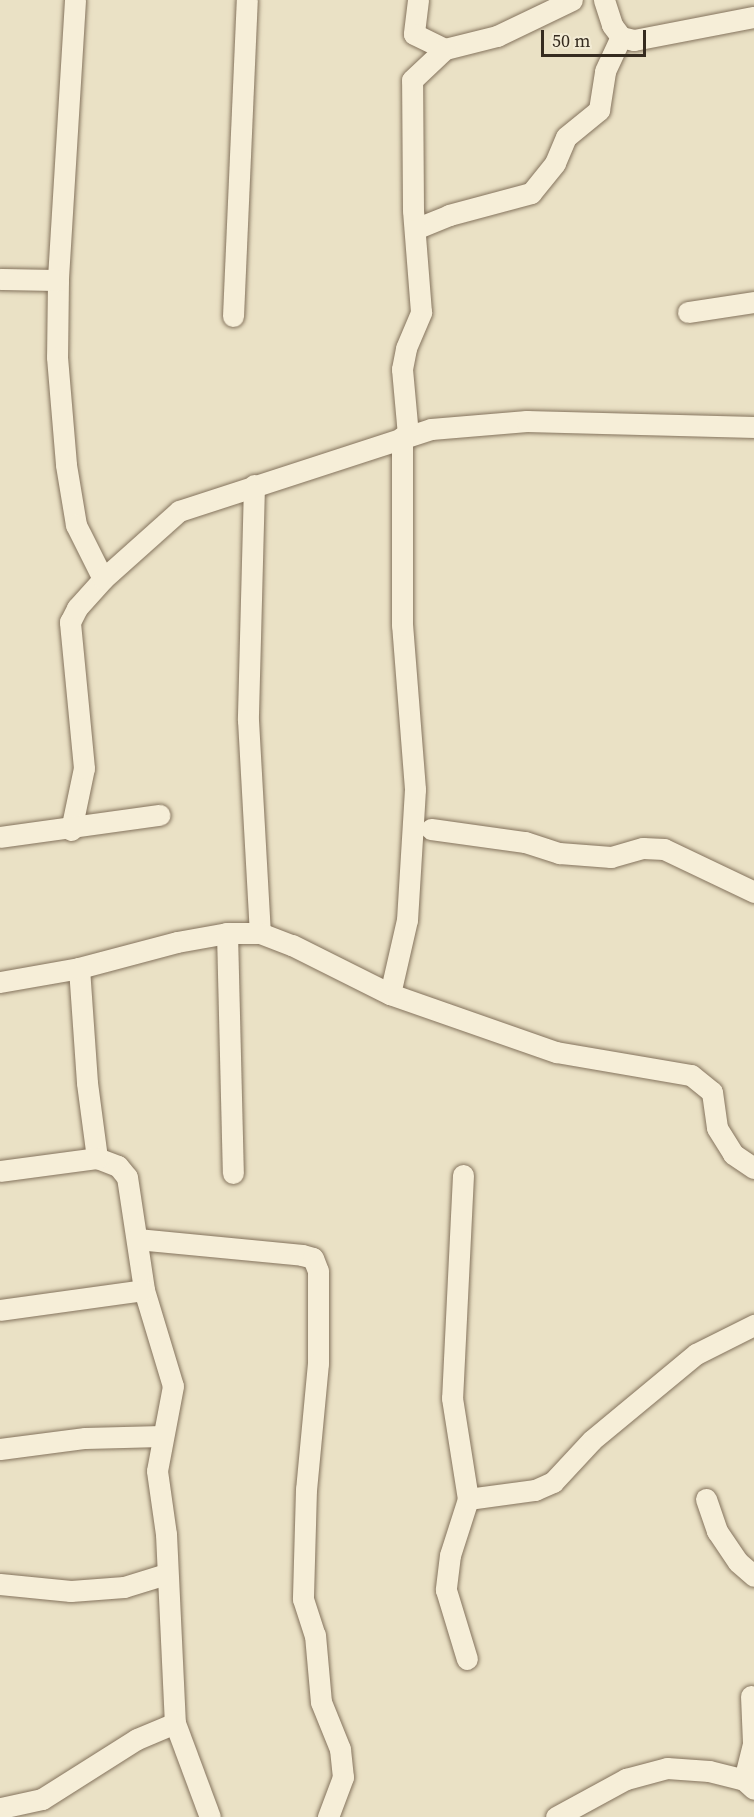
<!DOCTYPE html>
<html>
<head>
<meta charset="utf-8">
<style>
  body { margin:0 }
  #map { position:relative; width:754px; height:1817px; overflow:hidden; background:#eae1c5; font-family:"Source Serif 4",serif }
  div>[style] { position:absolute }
  .roads { filter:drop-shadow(0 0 2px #84735d) drop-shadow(0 0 2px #84735d) }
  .minor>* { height:21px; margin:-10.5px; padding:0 10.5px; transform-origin:10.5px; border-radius:10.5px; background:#f6eed8 }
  span { translate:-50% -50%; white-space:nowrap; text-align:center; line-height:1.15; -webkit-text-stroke:5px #f2ebd4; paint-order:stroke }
  .scale { position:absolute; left:541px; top:30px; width:105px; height:27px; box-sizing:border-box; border:3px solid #352b1f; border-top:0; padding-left:8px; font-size:18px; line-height:21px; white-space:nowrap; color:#352b1f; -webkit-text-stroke:4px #f2ebd4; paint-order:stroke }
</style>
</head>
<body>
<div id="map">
  <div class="roads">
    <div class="minor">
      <div style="left:75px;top:0;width:281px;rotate:93.5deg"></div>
      <div style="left:58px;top:280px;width:77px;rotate:90.7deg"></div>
      <div style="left:57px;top:357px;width:108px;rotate:85.2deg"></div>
      <div style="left:66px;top:465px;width:61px;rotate:80.5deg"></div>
      <div style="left:76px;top:525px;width:60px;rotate:63.4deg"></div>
      <div style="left:418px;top:0;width:34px;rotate:97deg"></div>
      <div style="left:414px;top:34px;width:34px;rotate:26deg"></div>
      <div style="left:445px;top:49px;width:54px;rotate:-14deg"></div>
      <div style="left:497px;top:36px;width:83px;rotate:-25.6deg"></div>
      <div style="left:604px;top:0;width:26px;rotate:72deg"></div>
      <div style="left:612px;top:25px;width:15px;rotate:53deg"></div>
      <div style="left:621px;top:37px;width:13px;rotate:13deg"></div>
      <div style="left:634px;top:40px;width:122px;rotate:-10.9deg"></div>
      <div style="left:415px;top:229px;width:37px;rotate:-22deg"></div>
      <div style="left:449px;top:215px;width:85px;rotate:-15deg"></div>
      <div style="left:531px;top:193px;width:38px;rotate:-51deg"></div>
      <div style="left:555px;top:163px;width:28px;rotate:-67deg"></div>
      <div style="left:566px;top:137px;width:43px;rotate:-39.3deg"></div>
      <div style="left:599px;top:110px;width:39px;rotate:-81deg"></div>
      <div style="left:605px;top:71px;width:38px;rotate:-65deg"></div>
      <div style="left:0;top:279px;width:58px;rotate:1deg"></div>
      <div style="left:688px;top:312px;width:67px;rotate:-8.6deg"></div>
      <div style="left:233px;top:316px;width:316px;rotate:-87.5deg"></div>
      <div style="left:408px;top:435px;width:66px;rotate:-95.2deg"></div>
      <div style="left:402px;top:369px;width:21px;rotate:-79deg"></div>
      <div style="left:406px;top:348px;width:39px;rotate:-67deg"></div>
      <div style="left:421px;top:312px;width:102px;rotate:-94.5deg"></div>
      <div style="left:413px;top:210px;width:130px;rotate:-90.4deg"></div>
      <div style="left:412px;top:80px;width:45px;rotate:-43.2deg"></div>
      <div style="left:254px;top:485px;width:235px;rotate:91.5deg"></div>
      <div style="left:248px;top:720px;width:213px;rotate:86.8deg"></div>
      <div style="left:431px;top:829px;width:95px;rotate:7.9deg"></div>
      <div style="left:525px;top:842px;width:36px;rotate:18deg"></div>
      <div style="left:559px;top:853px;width:52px;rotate:4.4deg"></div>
      <div style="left:611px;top:857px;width:33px;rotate:-16deg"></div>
      <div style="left:643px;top:848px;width:21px;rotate:3deg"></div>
      <div style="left:664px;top:849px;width:100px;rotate:25.5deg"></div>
      <div style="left:71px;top:830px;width:63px;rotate:-78.2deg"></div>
      <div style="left:84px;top:768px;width:147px;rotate:-95.5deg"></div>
      <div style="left:70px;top:622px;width:16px;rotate:-63deg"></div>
      <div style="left:77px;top:608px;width:39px;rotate:-48deg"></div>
      <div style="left:103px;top:579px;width:102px;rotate:-41.8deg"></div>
      <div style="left:179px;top:511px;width:265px;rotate:-18deg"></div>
      <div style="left:431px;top:429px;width:96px;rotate:-4.8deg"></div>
      <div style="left:527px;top:421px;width:227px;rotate:1.5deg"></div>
      <div style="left:0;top:837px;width:161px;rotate:-7.9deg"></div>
      <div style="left:227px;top:933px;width:240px;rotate:88.6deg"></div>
      <div style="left:79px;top:968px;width:115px;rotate:86deg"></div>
      <div style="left:87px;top:1083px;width:76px;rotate:82.4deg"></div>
      <div style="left:97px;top:1158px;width:22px;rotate:21deg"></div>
      <div style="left:118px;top:1166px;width:14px;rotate:51deg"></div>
      <div style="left:127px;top:1177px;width:114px;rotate:81.4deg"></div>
      <div style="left:144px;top:1290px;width:100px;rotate:73.2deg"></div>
      <div style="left:173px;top:1386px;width:86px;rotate:100.7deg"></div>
      <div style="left:157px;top:1471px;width:64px;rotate:81.9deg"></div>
      <div style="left:166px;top:1534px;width:189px;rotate:87.3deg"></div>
      <div style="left:175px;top:1723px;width:100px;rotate:69.6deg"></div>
      <div style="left:0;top:982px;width:80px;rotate:-10deg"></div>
      <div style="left:79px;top:968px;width:101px;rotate:-14.9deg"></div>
      <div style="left:177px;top:942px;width:51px;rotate:-10.2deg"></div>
      <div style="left:227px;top:933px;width:33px"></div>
      <div style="left:260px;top:933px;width:34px;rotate:21deg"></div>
      <div style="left:292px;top:945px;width:110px;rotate:26.6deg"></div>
      <div style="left:390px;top:994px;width:176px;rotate:19.3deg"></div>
      <div style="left:556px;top:1052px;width:137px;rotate:9.7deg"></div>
      <div style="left:691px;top:1075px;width:27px;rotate:39deg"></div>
      <div style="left:712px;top:1092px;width:36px;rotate:82deg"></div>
      <div style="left:717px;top:1128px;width:31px;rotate:58deg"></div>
      <div style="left:733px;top:1154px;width:25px;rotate:34deg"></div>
      <div style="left:390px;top:994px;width:76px;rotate:-77.1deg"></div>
      <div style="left:407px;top:920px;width:131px;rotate:-86.5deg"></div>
      <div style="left:415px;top:789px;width:165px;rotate:-94.5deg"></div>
      <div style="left:402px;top:625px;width:188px;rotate:-90deg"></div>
      <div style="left:0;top:1171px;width:98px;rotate:-7.6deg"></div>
      <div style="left:463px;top:1175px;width:223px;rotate:92.8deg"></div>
      <div style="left:452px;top:1398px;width:102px;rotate:81deg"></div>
      <div style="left:468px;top:1499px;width:59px;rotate:107.8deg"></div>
      <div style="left:450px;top:1555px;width:35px;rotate:97deg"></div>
      <div style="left:446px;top:1590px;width:72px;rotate:73.1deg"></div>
      <div style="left:137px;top:1239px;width:166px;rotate:5.5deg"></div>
      <div style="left:302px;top:1255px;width:11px;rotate:15deg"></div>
      <div style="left:313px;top:1258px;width:14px;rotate:69deg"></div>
      <div style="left:318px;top:1271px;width:92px;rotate:90deg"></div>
      <div style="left:318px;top:1363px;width:127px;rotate:95.4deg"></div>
      <div style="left:306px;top:1489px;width:110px;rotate:91.6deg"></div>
      <div style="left:303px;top:1599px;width:38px;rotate:72deg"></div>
      <div style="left:315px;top:1635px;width:67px;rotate:84.9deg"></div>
      <div style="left:321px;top:1702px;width:51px;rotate:68deg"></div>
      <div style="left:340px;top:1749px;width:28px;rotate:84deg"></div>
      <div style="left:343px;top:1777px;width:43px;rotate:110.6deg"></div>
      <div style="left:0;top:1310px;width:145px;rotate:-7.9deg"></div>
      <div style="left:0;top:1449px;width:86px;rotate:-7.4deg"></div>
      <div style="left:85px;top:1438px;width:77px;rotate:-1.5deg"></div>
      <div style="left:468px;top:1499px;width:68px;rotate:-7.7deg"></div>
      <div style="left:535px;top:1490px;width:20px;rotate:-24deg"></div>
      <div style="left:553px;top:1482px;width:57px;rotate:-47.1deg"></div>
      <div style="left:592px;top:1440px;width:135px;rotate:-39.6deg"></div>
      <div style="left:696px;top:1354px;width:65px;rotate:-26.6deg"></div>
      <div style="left:706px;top:1499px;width:34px;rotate:71deg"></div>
      <div style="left:717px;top:1531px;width:37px;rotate:56deg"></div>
      <div style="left:738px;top:1562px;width:21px;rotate:41deg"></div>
      <div style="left:0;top:1584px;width:71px;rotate:5.6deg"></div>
      <div style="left:71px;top:1591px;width:53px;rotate:-4.3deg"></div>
      <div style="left:124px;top:1587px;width:44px;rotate:-17.2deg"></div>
      <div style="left:744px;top:1780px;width:38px;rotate:-76deg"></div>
      <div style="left:753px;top:1743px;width:47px;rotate:-92.4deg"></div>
      <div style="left:1px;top:1808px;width:42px;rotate:-12.4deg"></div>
      <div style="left:42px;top:1799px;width:112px;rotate:-32.3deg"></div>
      <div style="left:137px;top:1739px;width:41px;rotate:-22.8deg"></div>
      <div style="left:556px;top:1817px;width:80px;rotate:-28.5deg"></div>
      <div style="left:626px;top:1779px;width:42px;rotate:-15deg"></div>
      <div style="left:667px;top:1768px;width:42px;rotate:4.1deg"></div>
      <div style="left:709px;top:1771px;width:36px;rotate:14deg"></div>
      <div style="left:744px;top:1780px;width:13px;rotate:42deg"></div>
    </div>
  </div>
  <div class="scale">50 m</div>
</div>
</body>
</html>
